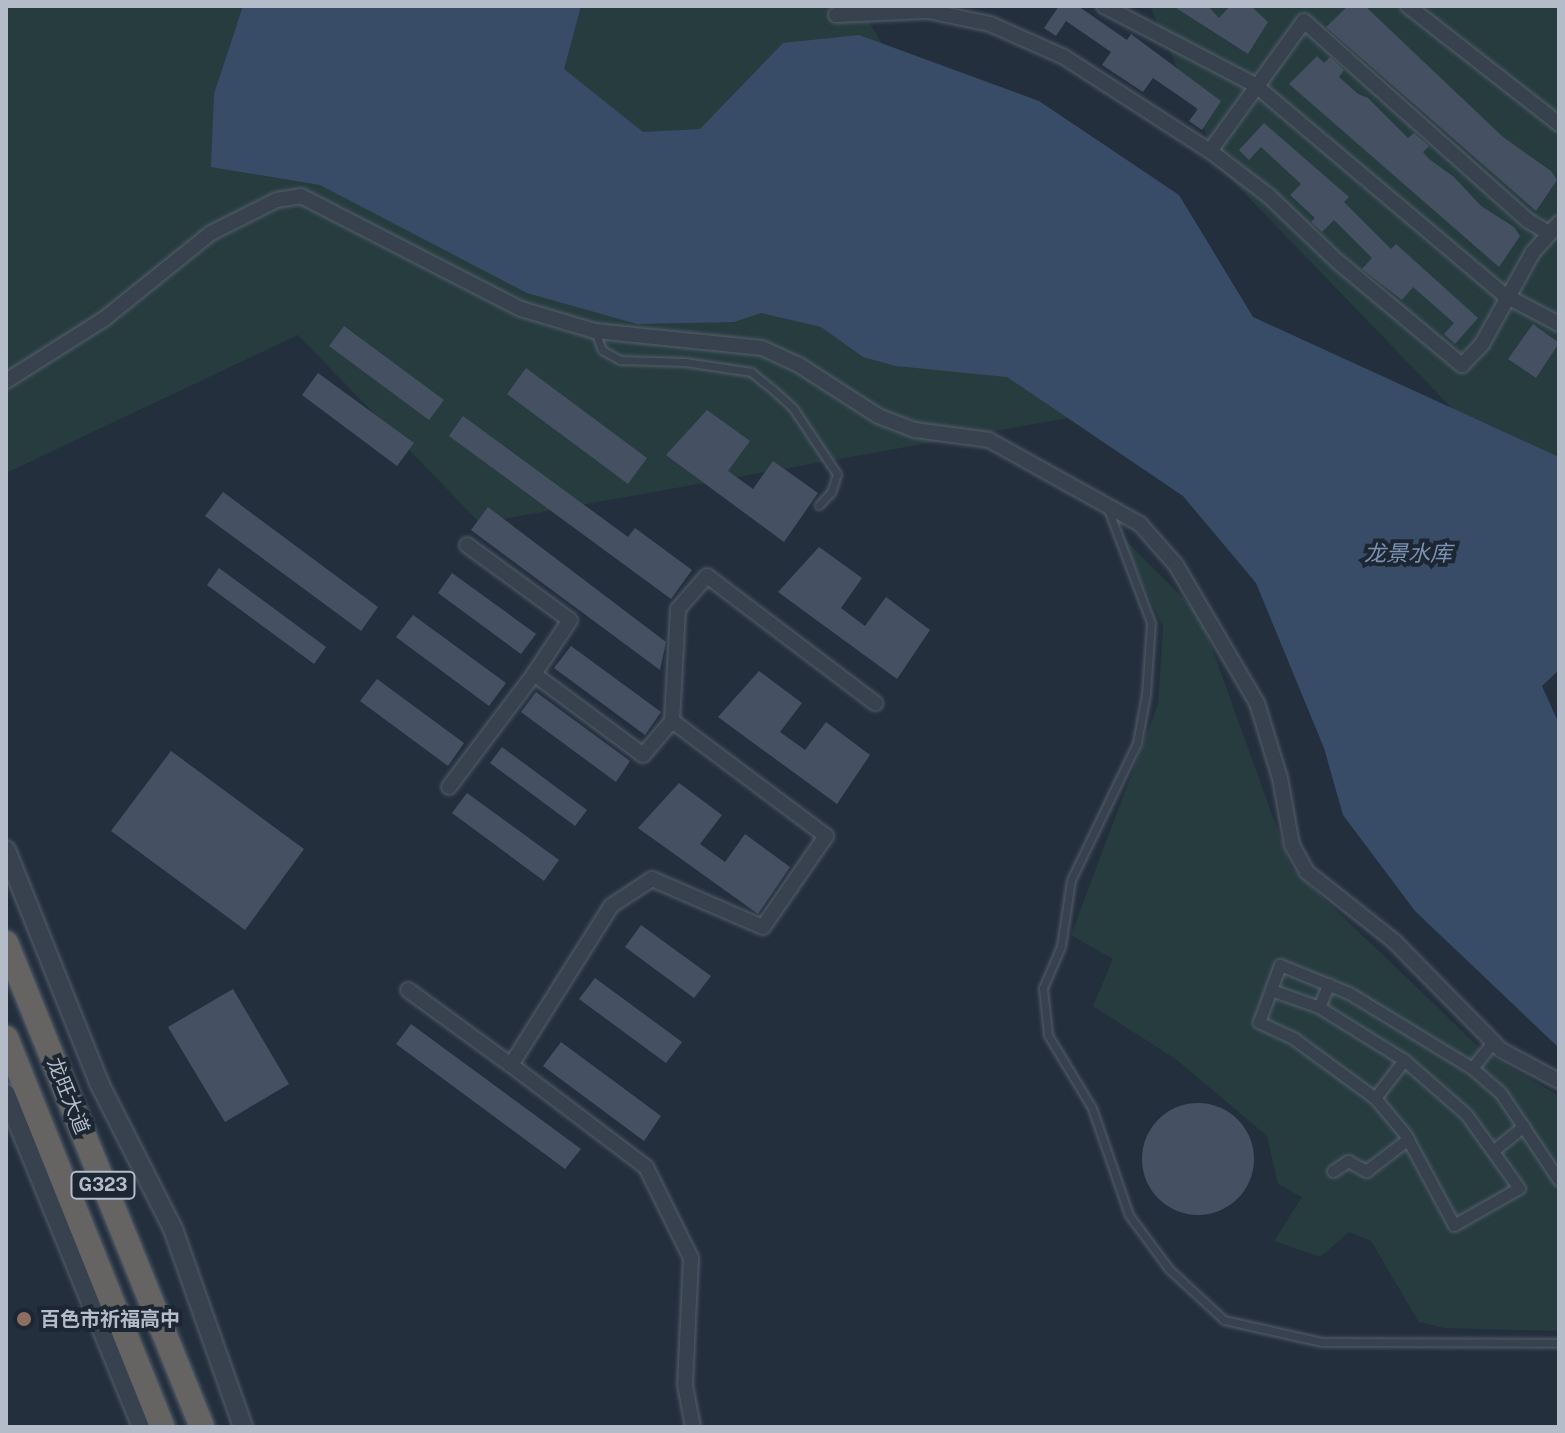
<!DOCTYPE html>
<html>
<head>
<meta charset="utf-8">
<style>
  body { margin:0 }
  #map { position:relative; width:1565px; height:1433px; overflow:hidden; background:#242f3e; font-family:"Public Sans","Noto Sans SC",sans-serif }
  div>[style] { position:absolute }
  .green>* { inset:0; background:#263c3f }
  .water>* { inset:0; background:#394c67 }
  .building>* { inset:0; background:#455162 }
  .round { border-radius:50% }
  .roads { filter:drop-shadow(0 0 2px #565f6c) drop-shadow(0 0 2px #565f6c) }
  .service>* { height:7px; margin:-3.5px; padding:0 3.5px; transform-origin:3.5px; border-radius:3.5px; background:#38414e }
  .pedestrian>* { height:11px; margin:-5.5px; padding:0 5.5px; transform-origin:5.5px; border-radius:5.5px; background:#38414e }
  .minor>* { height:14px; margin:-7px; padding:0 7px; transform-origin:7px; border-radius:7px; background:#38414e }
  .tertiary>* { height:18px; margin:-9px; padding:0 9px; transform-origin:9px; border-radius:9px; background:#38414e }
  .trunk>* { height:24px; margin:-12px; padding:0 12px; transform-origin:12px; border-radius:12px; background:#656462 }
  .dots>* { width:22px; height:22px; translate:-50% -50%; box-sizing:border-box; border:4px solid #1d2633; border-radius:50% }
  span { translate:-50% -50%; white-space:nowrap; text-align:center; line-height:1.15; -webkit-text-stroke:8px #1d2633; paint-order:stroke }
  .shield-label span { padding:2px 6px; background:#1d2633; border:2px solid; border-radius:6px; -webkit-text-stroke-width:0 }
  .shield-label { font-size:18px; color:#b4bcc9; font-weight:700 }
  .street-label { font-size:20px; color:#b4bcc9 }
  .poi-label { font-size:20px; color:#b4bcc9; font-weight:700 }
  .left { translate:0 -50%; text-align:left }
  .water-label { font-size:22px; color:#7c92b1; font-style:italic }
  .frame { position:absolute; inset:0; border:8px solid #b4bcc9; pointer-events:none }
</style>
</head>
<body>
<div id="map">
  <div class="green">
    <div style="clip-path:polygon(6px 6px,860px 6px,1096px 413px,480px 523px,298px 335px,6px 473px)"></div>
    <div style="clip-path:polygon(1150px 6px,1559px 6px,1559px 519px,1222px 170px)"></div>
    <div style="clip-path:polygon(1121px 536px,1200px 615px,1291px 867px,1483px 1051px,1559px 1096px,1559px 1331px,1445px 1328px,1419px 1322px,1371px 1241px,1349px 1232px,1320px 1257px,1274px 1241px,1302px 1197px,1278px 1184px,1267px 1136px,1177px 1060px,1093px 1006px,1113px 959px,1071px 935px,1158px 704px,1163px 627px)"></div>
  </div>
  <div class="water">
    <div style="clip-path:polygon(243px 6px,581px 6px,564px 69px,643px 132px,700px 129px,783px 43px,859px 35px,1039px 101px,1179px 195px,1253px 317px,1559px 457px,1559px 670px,1542px 686px,1559px 724px,1559px 1048px,1415px 911px,1343px 815px,1324px 748px,1256px 583px,1183px 496px,1007px 377px,896px 366px,863px 357px,821px 327px,761px 313px,734px 322px,637px 324px,527px 293px,320px 185px,211px 167px,214px 94px)"></div>
  </div>
  <div class="building">
    <div style="clip-path:polygon(1059px 6px,1078px 6px,1127px 40px,1131px 34px,1221px 101px,1202px 130px,1189px 121px,1198px 109px,1153px 78px,1143px 92px,1102px 65px,1111px 52px,1066px 21px,1056px 36px,1044px 28px)"></div>
    <div style="clip-path:polygon(1173px 6px,1208px 6px,1219px 18px,1230px 6px,1251px 6px,1268px 22px,1248px 54px)"></div>
    <div style="clip-path:polygon(1348px 6px,1365px 6px,1503px 137px,1551px 171px,1557px 180px,1536px 211px,1326px 27px)"></div>
    <div style="clip-path:polygon(1317px 56px,1324px 63px,1330px 57px,1344px 70px,1339px 77px,1358px 94px,1368px 98px,1408px 138px,1414px 133px,1429px 146px,1423px 152px,1429px 159px,1454px 177px,1481px 206px,1514px 227px,1520px 236px,1499px 267px,1289px 84px)"></div>
    <div style="clip-path:polygon(1264px 123px,1349px 197px,1344px 202px,1391px 249px,1396px 244px,1478px 318px,1455px 344px,1444px 334px,1454px 323px,1413px 287px,1402px 300px,1362px 269px,1372px 258px,1334px 220px,1322px 232px,1311px 222px,1315px 218px,1290px 195px,1301px 184px,1261px 147px,1249px 160px,1239px 150px)"></div>
    <div style="clip-path:polygon(1533px 324px,1559px 343px,1536px 378px,1508px 359px)"></div>
    <div style="clip-path:polygon(344px 326px,444px 400px,429px 420px,329px 346px)"></div>
    <div style="clip-path:polygon(526px 368px,647px 458px,628px 484px,507px 394px)"></div>
    <div style="clip-path:polygon(318px 373px,414px 443px,397px 466px,302px 395px)"></div>
    <div style="clip-path:polygon(707px 410px,750px 441px,728px 471px,753px 489px,773px 461px,818px 493px,784px 542px,666px 455px)"></div>
    <div style="clip-path:polygon(463px 416px,628px 537px,635px 528px,692px 570px,671px 599px,449px 436px)"></div>
    <div style="clip-path:polygon(223px 492px,378px 607px,361px 631px,205px 516px)"></div>
    <div style="clip-path:polygon(488px 507px,666px 642px,660px 670px,471px 530px)"></div>
    <div style="clip-path:polygon(819px 547px,862px 578px,841px 608px,865px 626px,886px 597px,930px 630px,897px 679px,778px 592px)"></div>
    <div style="clip-path:polygon(219px 568px,326px 647px,314px 664px,207px 585px)"></div>
    <div style="clip-path:polygon(452px 573px,536px 634px,521px 654px,438px 593px)"></div>
    <div style="clip-path:polygon(413px 615px,506px 683px,489px 706px,396px 637px)"></div>
    <div style="clip-path:polygon(571px 646px,661px 712px,645px 735px,554px 668px)"></div>
    <div style="clip-path:polygon(759px 671px,802px 703px,780px 732px,805px 750px,826px 722px,870px 755px,837px 804px,718px 717px)"></div>
    <div style="clip-path:polygon(377px 679px,464px 743px,448px 766px,360px 701px)"></div>
    <div style="clip-path:polygon(536px 692px,630px 761px,616px 782px,521px 712px)"></div>
    <div style="clip-path:polygon(502px 747px,587px 810px,575px 826px,490px 763px)"></div>
    <div style="clip-path:polygon(171px 751px,304px 849px,245px 930px,111px 831px)"></div>
    <div style="clip-path:polygon(679px 783px,722px 815px,700px 844px,725px 862px,745px 834px,790px 867px,758px 914px,638px 828px)"></div>
    <div style="clip-path:polygon(467px 793px,559px 860px,544px 881px,452px 813px)"></div>
    <div style="clip-path:polygon(641px 925px,711px 976px,694px 998px,625px 947px)"></div>
    <div style="clip-path:polygon(595px 978px,682px 1042px,666px 1063px,579px 999px)"></div>
    <div style="clip-path:polygon(233px 989px,289px 1084px,225px 1122px,168px 1027px)"></div>
    <div style="clip-path:polygon(411px 1024px,581px 1149px,565px 1169px,396px 1044px)"></div>
    <div style="clip-path:polygon(561px 1042px,661px 1116px,644px 1141px,543px 1066px)"></div>
    <div class="round" style="left:1142px;top:1103px;width:112px;height:112px"></div>
  </div>
  <div class="roads">
    <div class="service">
      <div style="left:595px;top:331px;width:20px;rotate:70deg"></div>
      <div style="left:602px;top:350px;width:21px;rotate:29deg"></div>
      <div style="left:620px;top:360px;width:65px;rotate:1.8deg"></div>
      <div style="left:685px;top:362px;width:67px;rotate:8.6deg"></div>
      <div style="left:751px;top:372px;width:26px;rotate:39deg"></div>
      <div style="left:771px;top:388px;width:30px;rotate:42deg"></div>
      <div style="left:793px;top:408px;width:79px;rotate:56.3deg"></div>
      <div style="left:837px;top:474px;width:19px;rotate:108deg"></div>
      <div style="left:831px;top:492px;width:18px;rotate:133deg"></div>
      <div style="left:1108px;top:509px;width:122px;rotate:69.3deg"></div>
      <div style="left:1151px;top:623px;width:71px;rotate:94deg"></div>
      <div style="left:1146px;top:694px;width:50px;rotate:100.4deg"></div>
      <div style="left:1137px;top:743px;width:152px;rotate:115.7deg"></div>
      <div style="left:1071px;top:880px;width:67px;rotate:98.6deg"></div>
      <div style="left:1061px;top:946px;width:46px;rotate:113.2deg"></div>
      <div style="left:1043px;top:988px;width:47px;rotate:83.9deg"></div>
      <div style="left:1048px;top:1035px;width:85px;rotate:58.9deg"></div>
      <div style="left:1092px;top:1108px;width:113px;rotate:70.9deg"></div>
      <div style="left:1129px;top:1215px;width:67px;rotate:53.5deg"></div>
      <div style="left:1169px;top:1269px;width:75px;rotate:42.8deg"></div>
      <div style="left:1224px;top:1320px;width:100px;rotate:12.7deg"></div>
      <div style="left:1322px;top:1342px;width:237px;rotate:0.2deg"></div>
    </div>
    <div class="pedestrian">
      <div style="left:1271px;top:990px;width:51px;rotate:19.5deg"></div>
      <div style="left:1319px;top:1007px;width:100px;rotate:31.9deg"></div>
      <div style="left:1319px;top:1007px;width:25px;rotate:-67deg"></div>
      <div style="left:1472px;top:1068px;width:33px;rotate:-51deg"></div>
      <div style="left:1375px;top:1098px;width:48px;rotate:-52.7deg"></div>
      <div style="left:1404px;top:1060px;width:82px;rotate:41.1deg"></div>
      <div style="left:1466px;top:1114px;width:91px;rotate:54.4deg"></div>
      <div style="left:1519px;top:1188px;width:75px;rotate:150.4deg"></div>
      <div style="left:1454px;top:1225px;width:103px;rotate:-118.3deg"></div>
      <div style="left:1405px;top:1134px;width:47px;rotate:-129.8deg"></div>
      <div style="left:1375px;top:1098px;width:102px;rotate:-143.8deg"></div>
      <div style="left:1293px;top:1038px;width:38px;rotate:-155deg"></div>
      <div style="left:1259px;top:1022px;width:61px;rotate:-69.8deg"></div>
      <div style="left:1280px;top:965px;width:74px;rotate:22.1deg"></div>
      <div style="left:1349px;top:993px;width:144px;rotate:31.4deg"></div>
      <div style="left:1472px;top:1068px;width:37px;rotate:41deg"></div>
      <div style="left:1500px;top:1092px;width:106px;rotate:56.2deg"></div>
      <div style="left:1494px;top:1150px;width:38px;rotate:-39deg"></div>
      <div style="left:1333px;top:1171px;width:18px;rotate:-34deg"></div>
      <div style="left:1348px;top:1161px;width:21px;rotate:29deg"></div>
      <div style="left:1366px;top:1171px;width:53px;rotate:-37.3deg"></div>
    </div>
    <div class="minor">
      <div style="left:1104px;top:6px;width:170px;rotate:27.6deg"></div>
      <div style="left:1255px;top:85px;width:328px;rotate:40.1deg"></div>
      <div style="left:1506px;top:296px;width:60px;rotate:27.8deg"></div>
      <div style="left:1408px;top:6px;width:192px;rotate:38deg"></div>
      <div style="left:836px;top:15px;width:92px;rotate:-2.5deg"></div>
      <div style="left:928px;top:11px;width:63px;rotate:11.8deg"></div>
      <div style="left:990px;top:24px;width:81px;rotate:24deg"></div>
      <div style="left:1064px;top:57px;width:174px;rotate:32.8deg"></div>
      <div style="left:1210px;top:151px;width:74px;rotate:37.3deg"></div>
      <div style="left:1269px;top:196px;width:94px;rotate:43.7deg"></div>
      <div style="left:1337px;top:261px;width:163px;rotate:39.8deg"></div>
      <div style="left:1462px;top:365px;width:29px;rotate:-46deg"></div>
      <div style="left:1482px;top:344px;width:105px;rotate:-61deg"></div>
      <div style="left:1533px;top:252px;width:39px;rotate:-48deg"></div>
      <div style="left:1210px;top:151px;width:160px;rotate:-54.1deg"></div>
      <div style="left:1304px;top:21px;width:299px;rotate:41.7deg"></div>
      <div style="left:1527px;top:220px;width:26px;rotate:31deg"></div>
      <div style="left:6px;top:381px;width:116px;rotate:-32.3deg"></div>
      <div style="left:104px;top:319px;width:137px;rotate:-38.8deg"></div>
      <div style="left:211px;top:233px;width:74px;rotate:-26.6deg"></div>
      <div style="left:277px;top:200px;width:24px;rotate:-9deg"></div>
      <div style="left:301px;top:196px;width:247px;rotate:27.2deg"></div>
      <div style="left:521px;top:309px;width:77px;rotate:16.6deg"></div>
      <div style="left:595px;top:331px;width:168px;rotate:5.8deg"></div>
      <div style="left:762px;top:348px;width:41px;rotate:24.7deg"></div>
      <div style="left:799px;top:365px;width:94px;rotate:32.8deg"></div>
      <div style="left:878px;top:416px;width:40px;rotate:21deg"></div>
      <div style="left:915px;top:430px;width:75px;rotate:7.7deg"></div>
      <div style="left:989px;top:440px;width:173px;rotate:29.1deg"></div>
      <div style="left:1140px;top:524px;width:55px;rotate:48.7deg"></div>
      <div style="left:1176px;top:565px;width:160px;rotate:59.6deg"></div>
      <div style="left:1257px;top:703px;width:78px;rotate:73deg"></div>
      <div style="left:1280px;top:778px;width:68px;rotate:79.8deg"></div>
      <div style="left:1292px;top:845px;width:31px;rotate:61deg"></div>
      <div style="left:1307px;top:872px;width:111px;rotate:38.4deg"></div>
      <div style="left:1394px;top:941px;width:153px;rotate:45.5deg"></div>
      <div style="left:1501px;top:1050px;width:66px;rotate:28.1deg"></div>
      <div style="left:467px;top:545px;width:127px;rotate:36.1deg"></div>
      <div style="left:570px;top:620px;width:65px;rotate:123.7deg"></div>
      <div style="left:449px;top:787px;width:141px;rotate:-53deg"></div>
      <div style="left:534px;top:674px;width:136px;rotate:36.6deg"></div>
      <div style="left:643px;top:755px;width:45px;rotate:-49.5deg"></div>
      <div style="left:408px;top:990px;width:127px;rotate:36.1deg"></div>
      <div style="left:511px;top:1065px;width:188px;rotate:-57.8deg"></div>
      <div style="left:611px;top:906px;width:49px;rotate:-33.4deg"></div>
      <div style="left:652px;top:879px;width:121px;rotate:23.4deg"></div>
      <div style="left:763px;top:927px;width:111px;rotate:-55.3deg"></div>
      <div style="left:826px;top:836px;width:192px;rotate:-143.2deg"></div>
      <div style="left:672px;top:721px;width:112px;rotate:-86.9deg"></div>
      <div style="left:678px;top:609px;width:44px;rotate:-48.7deg"></div>
      <div style="left:707px;top:576px;width:211px;rotate:37.1deg"></div>
      <div style="left:511px;top:1065px;width:169px;rotate:37.1deg"></div>
      <div style="left:646px;top:1167px;width:102px;rotate:63.7deg"></div>
      <div style="left:691px;top:1258px;width:127px;rotate:92.7deg"></div>
      <div style="left:685px;top:1385px;width:43px;rotate:79.2deg"></div>
    </div>
    <div class="tertiary">
      <div style="left:6px;top:850px;width:251px;rotate:68.2deg"></div>
      <div style="left:99px;top:1083px;width:164px;rotate:63.1deg"></div>
      <div style="left:173px;top:1229px;width:210px;rotate:70.5deg"></div>
      <div style="left:6px;top:1094px;width:360px;rotate:67.8deg"></div>
    </div>
    <div class="trunk">
      <div style="left:6px;top:943px;width:522px;rotate:67.95deg"></div>
      <div style="left:6px;top:1038px;width:419px;rotate:68.1deg"></div>
    </div>
  </div>
  <div class="dots">
    <div style="left:24px;top:1319px;background:#8d6e63"></div>
  </div>
  <div class="shield-label">
    <span style="left:103px;top:1185px">G323</span>
  </div>
  <div class="street-label">
    <span style="left:68px;top:1096px;rotate:68deg">龙旺大道</span>
  </div>
  <div class="poi-label">
    <span class="left" style="left:40px;top:1319px">百色市祈福高中</span>
  </div>
  <div class="water-label">
    <span style="left:1408px;top:554px">龙景水库</span>
  </div>
  <div class="frame"></div>
</div>
</body>
</html>
